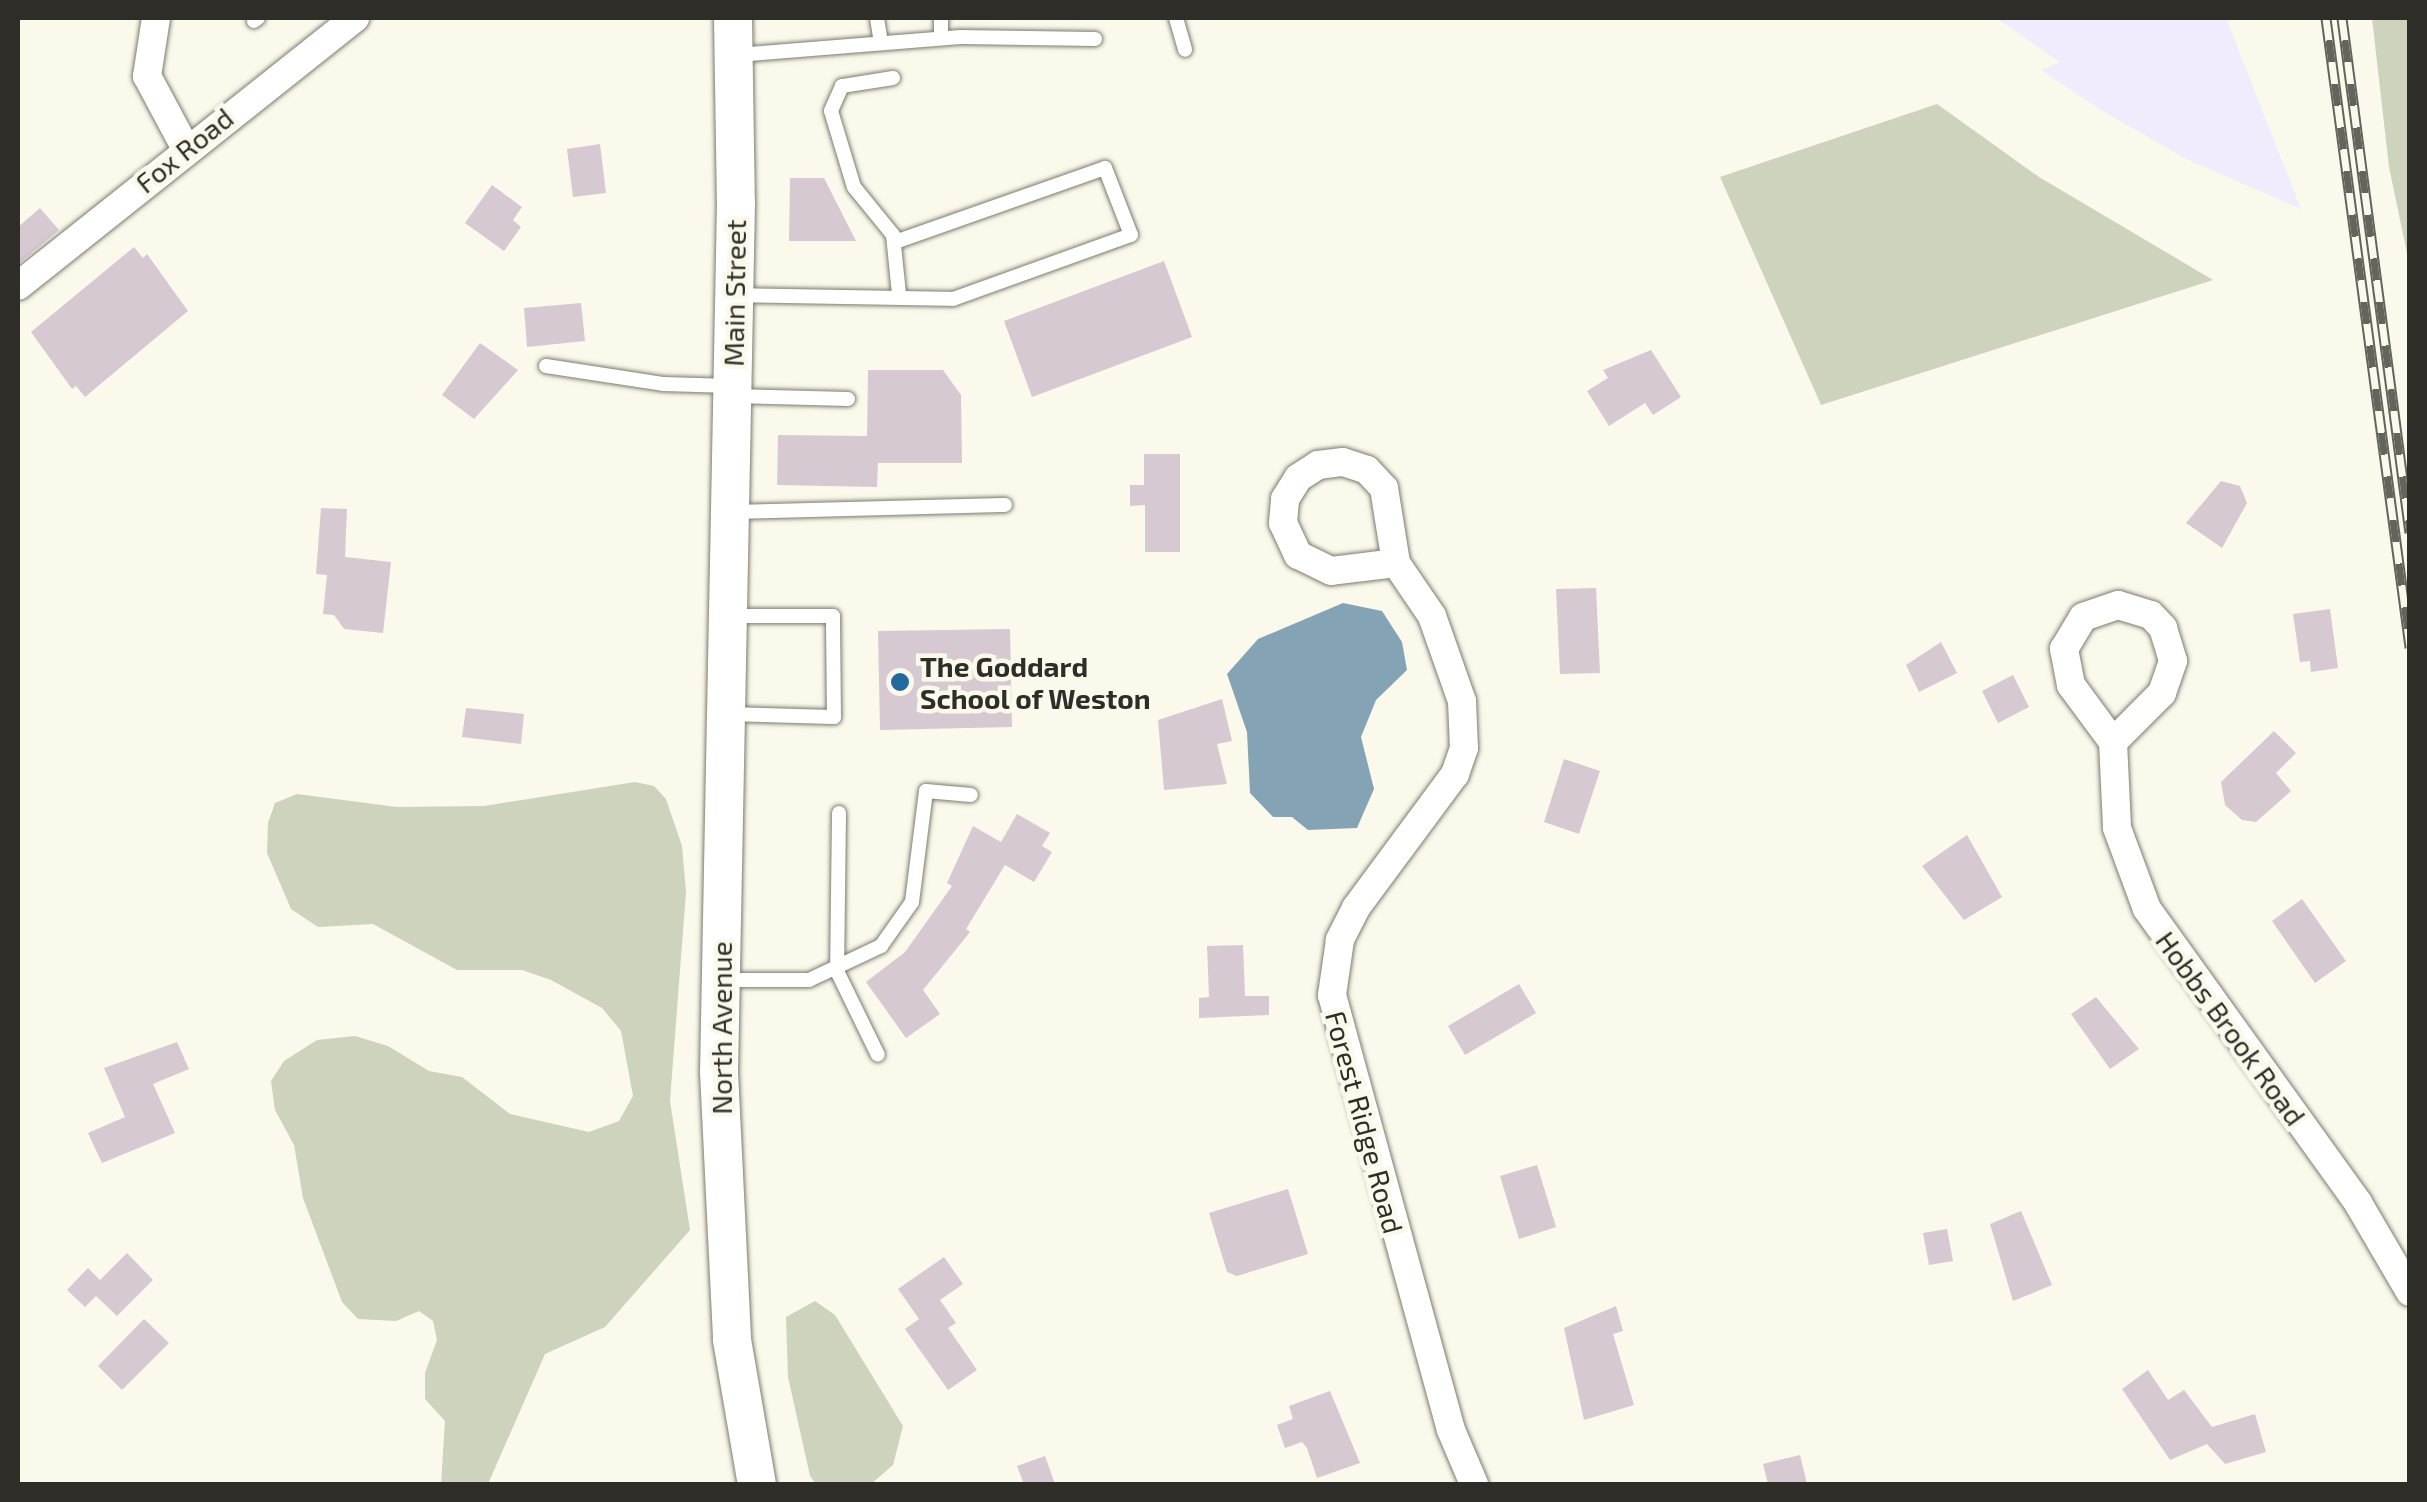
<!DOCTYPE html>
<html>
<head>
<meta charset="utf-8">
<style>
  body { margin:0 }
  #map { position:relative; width:2427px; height:1502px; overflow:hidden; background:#fbf9eb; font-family:"Exo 2",sans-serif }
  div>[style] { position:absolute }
  .commercial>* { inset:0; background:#f0ebfd }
  .green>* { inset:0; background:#cdd3bd }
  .water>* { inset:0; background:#84a3b5 }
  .building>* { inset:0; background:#d6c9d1 }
  .roads { filter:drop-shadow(0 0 2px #7d7b6f) drop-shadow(0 0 2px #7d7b6f) }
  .service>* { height:14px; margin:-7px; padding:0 7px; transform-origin:7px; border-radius:7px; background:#fff }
  .minor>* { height:28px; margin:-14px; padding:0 14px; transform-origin:14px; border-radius:14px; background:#fff }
  .secondary>* { height:38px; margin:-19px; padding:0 19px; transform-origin:19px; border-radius:19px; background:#fff }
  .rail>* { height:11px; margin-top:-5.5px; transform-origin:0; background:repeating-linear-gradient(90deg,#fbf9eb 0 22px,#65645c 0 44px); box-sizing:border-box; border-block:2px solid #65645c }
  .dots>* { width:28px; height:28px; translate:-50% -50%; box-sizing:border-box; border:5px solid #fbf9eb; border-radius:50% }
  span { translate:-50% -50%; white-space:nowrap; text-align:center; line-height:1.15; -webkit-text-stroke:9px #fbf9eb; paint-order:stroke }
  .street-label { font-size:28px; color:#2e2d28 }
  .poi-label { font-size:28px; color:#2e2d28; font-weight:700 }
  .left { translate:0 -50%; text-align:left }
  .frame { position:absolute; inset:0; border:20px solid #2e2d28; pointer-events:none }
</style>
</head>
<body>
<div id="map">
  <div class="commercial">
    <div style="clip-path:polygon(1996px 18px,2226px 18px,2301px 209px,2186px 159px,2101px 110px,2041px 70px,2060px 62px)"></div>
  </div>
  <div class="green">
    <div style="clip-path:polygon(2372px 18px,2409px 18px,2409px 263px,2389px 167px)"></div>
    <div style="clip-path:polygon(1937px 104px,2039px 177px,2213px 280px,1821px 405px,1720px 177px)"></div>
    <div style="clip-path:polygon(635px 782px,654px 786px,666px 799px,682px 846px,686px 892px,670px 1101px,690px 1230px,605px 1327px,545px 1354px,488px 1484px,441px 1484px,445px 1421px,425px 1399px,425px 1373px,437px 1340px,433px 1321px,419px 1311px,396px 1321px,358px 1319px,342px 1302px,303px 1198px,294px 1145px,275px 1110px,271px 1081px,284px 1061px,317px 1040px,355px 1036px,388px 1046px,429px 1071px,462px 1077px,510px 1114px,589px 1132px,619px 1121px,633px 1096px,621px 1031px,602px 1008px,551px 980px,522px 970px,457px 970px,373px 924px,318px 927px,291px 909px,267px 853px,268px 823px,275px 803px,297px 794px,397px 807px,484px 806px)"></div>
    <div style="clip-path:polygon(815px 1301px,835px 1315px,903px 1426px,893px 1465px,871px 1484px,816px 1484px,810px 1476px,788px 1377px,786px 1317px)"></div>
  </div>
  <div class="water">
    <div style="clip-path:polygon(1343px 603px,1382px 611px,1402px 642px,1407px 670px,1376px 700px,1361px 737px,1374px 789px,1357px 828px,1308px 830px,1292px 817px,1273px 817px,1250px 793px,1247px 732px,1227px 674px,1258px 639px)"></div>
  </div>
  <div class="building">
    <div style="clip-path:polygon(600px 144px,606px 193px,573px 197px,567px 149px)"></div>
    <div style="clip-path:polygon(790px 178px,824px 178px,856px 241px,789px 241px)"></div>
    <div style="clip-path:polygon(492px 185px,522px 207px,513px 220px,521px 227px,504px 251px,465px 223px)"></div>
    <div style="clip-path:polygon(40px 208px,59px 230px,18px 264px,18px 227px)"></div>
    <div style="clip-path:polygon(134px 247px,143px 258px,147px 254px,188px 311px,85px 397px,76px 386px,72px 389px,31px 332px)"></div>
    <div style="clip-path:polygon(1164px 261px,1192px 337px,1032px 397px,1004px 321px)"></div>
    <div style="clip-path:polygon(581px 303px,585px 341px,527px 347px,524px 308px)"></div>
    <div style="clip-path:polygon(480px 343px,518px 370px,474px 419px,442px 395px)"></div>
    <div style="clip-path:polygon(1651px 350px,1681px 397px,1653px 415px,1645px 403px,1609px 426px,1587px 391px,1608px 378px,1603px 370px)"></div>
    <div style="clip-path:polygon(868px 370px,943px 370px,961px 395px,962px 463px,878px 463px,877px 487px,777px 485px,778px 435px,867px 436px)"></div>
    <div style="clip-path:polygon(1144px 454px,1180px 454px,1180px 552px,1145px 552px,1145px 505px,1130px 506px,1130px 485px,1144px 485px)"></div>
    <div style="clip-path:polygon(2221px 481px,2240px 486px,2247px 503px,2222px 548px,2186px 523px)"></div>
    <div style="clip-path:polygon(321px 508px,347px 509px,345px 557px,391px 562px,383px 633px,344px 629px,334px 615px,323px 614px,327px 575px,316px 574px)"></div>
    <div style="clip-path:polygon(1596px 588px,1600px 673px,1560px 674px,1556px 589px)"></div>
    <div style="clip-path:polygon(2330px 609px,2338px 668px,2311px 672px,2310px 661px,2300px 662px,2293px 614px)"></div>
    <div style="clip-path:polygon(1010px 629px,1012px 727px,880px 730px,878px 631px)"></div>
    <div style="clip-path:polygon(1941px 642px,1957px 673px,1919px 692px,1906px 665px)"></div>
    <div style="clip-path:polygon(2013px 675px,2029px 707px,1998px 723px,1982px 691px)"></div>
    <div style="clip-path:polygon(1222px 699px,1232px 741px,1217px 744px,1227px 784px,1164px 790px,1158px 720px)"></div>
    <div style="clip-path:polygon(466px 708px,524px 714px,521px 744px,462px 737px)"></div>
    <div style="clip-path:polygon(2274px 731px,2296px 753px,2276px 773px,2291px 791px,2256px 822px,2242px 820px,2225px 805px,2221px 782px)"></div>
    <div style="clip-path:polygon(1564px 759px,1600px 771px,1579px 834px,1544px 822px)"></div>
    <div style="clip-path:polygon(1017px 814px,1050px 833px,1042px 846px,1052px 852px,1034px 882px,1005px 865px,966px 929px,970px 932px,923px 990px,940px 1014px,906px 1038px,866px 982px,905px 952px,952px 886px,947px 883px,973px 826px,1001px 842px)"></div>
    <div style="clip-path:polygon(1967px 835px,2002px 897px,1964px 920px,1922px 866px)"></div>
    <div style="clip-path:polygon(2302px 899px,2346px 961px,2315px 983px,2272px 921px)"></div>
    <div style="clip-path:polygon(1243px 945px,1245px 996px,1269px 996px,1269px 1015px,1199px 1018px,1199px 998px,1209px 997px,1207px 946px)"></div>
    <div style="clip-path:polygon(1519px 984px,1536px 1013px,1465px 1055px,1448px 1026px)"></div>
    <div style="clip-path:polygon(2096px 997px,2139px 1049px,2110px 1069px,2071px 1014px)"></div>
    <div style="clip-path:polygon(177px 1042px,189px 1069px,153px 1084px,175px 1133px,102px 1163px,88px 1133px,125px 1117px,104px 1068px)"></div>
    <div style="clip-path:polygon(1537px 1165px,1556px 1227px,1519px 1239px,1500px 1176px)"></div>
    <div style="clip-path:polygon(1288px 1189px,1308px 1254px,1237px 1276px,1227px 1272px,1209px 1213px)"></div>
    <div style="clip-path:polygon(2021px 1211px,2052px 1285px,2013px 1301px,1990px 1224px)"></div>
    <div style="clip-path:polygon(1947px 1229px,1953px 1261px,1929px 1265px,1923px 1233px)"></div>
    <div style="clip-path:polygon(127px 1253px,153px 1280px,117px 1316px,96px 1296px,85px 1307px,67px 1290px,88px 1268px,100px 1280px)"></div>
    <div style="clip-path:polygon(944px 1257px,963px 1284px,940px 1300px,956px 1323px,948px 1328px,977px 1370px,948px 1390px,905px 1329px,919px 1319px,898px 1289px)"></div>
    <div style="clip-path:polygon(1616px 1306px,1623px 1331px,1613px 1334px,1634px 1405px,1584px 1420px,1564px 1328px)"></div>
    <div style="clip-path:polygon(144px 1319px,169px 1343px,122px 1390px,98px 1366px)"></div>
    <div style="clip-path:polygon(2148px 1370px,2168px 1400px,2184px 1390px,2212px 1427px,2255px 1414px,2266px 1452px,2225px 1464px,2207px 1444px,2170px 1460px,2122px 1389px)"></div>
    <div style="clip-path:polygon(1330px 1391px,1360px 1463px,1317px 1478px,1307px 1448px,1302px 1442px,1285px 1448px,1277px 1425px,1293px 1419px,1289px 1406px)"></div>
    <div style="clip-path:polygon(1800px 1455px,1807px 1484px,1768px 1484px,1763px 1464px)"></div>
    <div style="clip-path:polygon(1045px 1456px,1055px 1484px,1024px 1484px,1017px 1466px)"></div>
  </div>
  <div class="roads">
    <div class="service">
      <div style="left:877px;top:18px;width:25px;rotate:81deg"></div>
      <div style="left:1176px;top:18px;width:33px;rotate:74deg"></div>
      <div style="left:254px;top:21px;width:5px;rotate:-37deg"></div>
      <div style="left:941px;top:38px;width:20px;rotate:-90deg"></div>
      <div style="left:737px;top:55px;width:224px;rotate:-4.6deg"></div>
      <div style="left:960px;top:37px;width:135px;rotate:0.8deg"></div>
      <div style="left:893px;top:78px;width:52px;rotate:171.1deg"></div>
      <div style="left:842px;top:86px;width:27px;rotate:114deg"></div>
      <div style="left:831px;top:111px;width:79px;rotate:73.2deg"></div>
      <div style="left:854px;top:187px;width:62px;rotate:50.9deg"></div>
      <div style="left:893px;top:235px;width:59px;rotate:84.2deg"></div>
      <div style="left:734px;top:295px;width:219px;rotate:1deg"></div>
      <div style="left:953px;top:299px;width:189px;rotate:-19.8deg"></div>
      <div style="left:1131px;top:235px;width:72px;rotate:-111.2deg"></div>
      <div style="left:1105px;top:168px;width:223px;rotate:160.6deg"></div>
      <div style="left:546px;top:366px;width:118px;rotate:8.7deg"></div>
      <div style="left:663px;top:384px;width:68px;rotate:1.7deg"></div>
      <div style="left:733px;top:396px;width:115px;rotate:1.5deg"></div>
      <div style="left:731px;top:512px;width:274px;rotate:-1.5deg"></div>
      <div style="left:726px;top:714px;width:108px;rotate:1.6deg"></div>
      <div style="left:834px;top:717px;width:101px;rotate:-90.6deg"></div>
      <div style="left:833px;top:616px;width:104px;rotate:180deg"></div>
      <div style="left:839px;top:813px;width:158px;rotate:90.7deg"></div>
      <div style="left:837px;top:971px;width:93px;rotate:64deg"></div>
      <div style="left:721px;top:980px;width:88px"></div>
      <div style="left:809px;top:980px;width:80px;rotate:-25.3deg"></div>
      <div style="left:881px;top:946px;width:54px;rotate:-54.8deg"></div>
      <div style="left:912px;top:902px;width:112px;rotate:-82.8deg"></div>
      <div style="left:926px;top:791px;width:45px;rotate:5.1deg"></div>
    </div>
    <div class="minor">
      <div style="left:156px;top:18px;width:59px;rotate:98.8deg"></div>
      <div style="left:147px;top:76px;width:83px;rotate:61.9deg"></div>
      <div style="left:18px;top:286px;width:431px;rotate:-38.5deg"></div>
      <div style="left:1396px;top:563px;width:65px;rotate:173deg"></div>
      <div style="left:1331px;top:571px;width:37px;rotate:-154deg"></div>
      <div style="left:1298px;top:555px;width:35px;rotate:-115deg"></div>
      <div style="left:1283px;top:523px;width:24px;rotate:-85deg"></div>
      <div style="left:1285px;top:499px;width:25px;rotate:-58deg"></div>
      <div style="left:1298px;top:478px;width:24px;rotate:-33deg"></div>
      <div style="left:1318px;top:465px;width:25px;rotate:-7deg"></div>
      <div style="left:1343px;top:462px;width:25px;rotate:18deg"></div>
      <div style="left:1367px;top:470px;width:25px;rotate:47deg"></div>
      <div style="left:1384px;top:488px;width:76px;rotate:80.9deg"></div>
      <div style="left:1396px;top:563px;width:64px;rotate:55.8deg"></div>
      <div style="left:1432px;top:616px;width:90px;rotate:70.6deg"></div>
      <div style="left:1462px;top:701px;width:47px;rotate:87.6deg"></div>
      <div style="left:1464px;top:748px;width:28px;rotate:109deg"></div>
      <div style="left:1455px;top:774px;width:167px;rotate:126.5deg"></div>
      <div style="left:1356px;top:908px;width:36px;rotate:117deg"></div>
      <div style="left:1340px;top:940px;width:56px;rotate:98.3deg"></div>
      <div style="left:1332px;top:995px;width:451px;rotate:74.7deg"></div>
      <div style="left:1451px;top:1430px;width:59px;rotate:66.9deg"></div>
      <div style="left:2118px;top:605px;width:34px;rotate:17deg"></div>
      <div style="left:2151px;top:615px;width:18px;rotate:47deg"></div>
      <div style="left:2163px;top:628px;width:34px;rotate:73deg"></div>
      <div style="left:2173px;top:661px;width:34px;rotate:109deg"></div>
      <div style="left:2162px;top:693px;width:69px;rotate:135deg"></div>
      <div style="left:2113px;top:742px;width:71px;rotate:-126.4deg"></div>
      <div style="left:2071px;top:685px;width:37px;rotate:-101deg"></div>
      <div style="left:2064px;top:649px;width:37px;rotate:-59deg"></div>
      <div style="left:2083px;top:617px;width:37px;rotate:-19deg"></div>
      <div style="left:2113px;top:742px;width:86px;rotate:87.3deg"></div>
      <div style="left:2117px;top:828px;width:86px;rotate:69.7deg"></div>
      <div style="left:2147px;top:909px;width:362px;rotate:54.3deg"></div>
      <div style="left:2358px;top:1203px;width:103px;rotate:59.7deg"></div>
    </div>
    <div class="secondary">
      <div style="left:733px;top:18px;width:185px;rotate:89.1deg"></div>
      <div style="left:736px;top:203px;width:869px;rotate:91.12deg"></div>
      <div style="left:719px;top:1072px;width:268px;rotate:87.2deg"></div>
      <div style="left:732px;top:1340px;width:146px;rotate:80.2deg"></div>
    </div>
  </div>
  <div class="rail">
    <div style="left:2326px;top:18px;width:635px;rotate:82.39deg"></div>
    <div style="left:2342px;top:18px;width:519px;rotate:82.48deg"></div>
  </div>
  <div class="dots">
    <div style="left:900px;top:682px;background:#23699e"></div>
  </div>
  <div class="street-label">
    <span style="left:184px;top:150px;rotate:-39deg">Fox Road</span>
    <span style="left:734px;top:293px;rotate:-89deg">Main Street</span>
    <span style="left:721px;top:1028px;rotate:-90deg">North Avenue</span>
    <span style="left:2231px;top:1028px;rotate:54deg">Hobbs Brook Road</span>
    <span style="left:1365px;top:1122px;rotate:75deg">Forest Ridge Road</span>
  </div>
  <div class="poi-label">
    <span class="left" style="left:920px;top:682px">The Goddard<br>School of Weston</span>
  </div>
  <div class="frame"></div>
</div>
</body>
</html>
